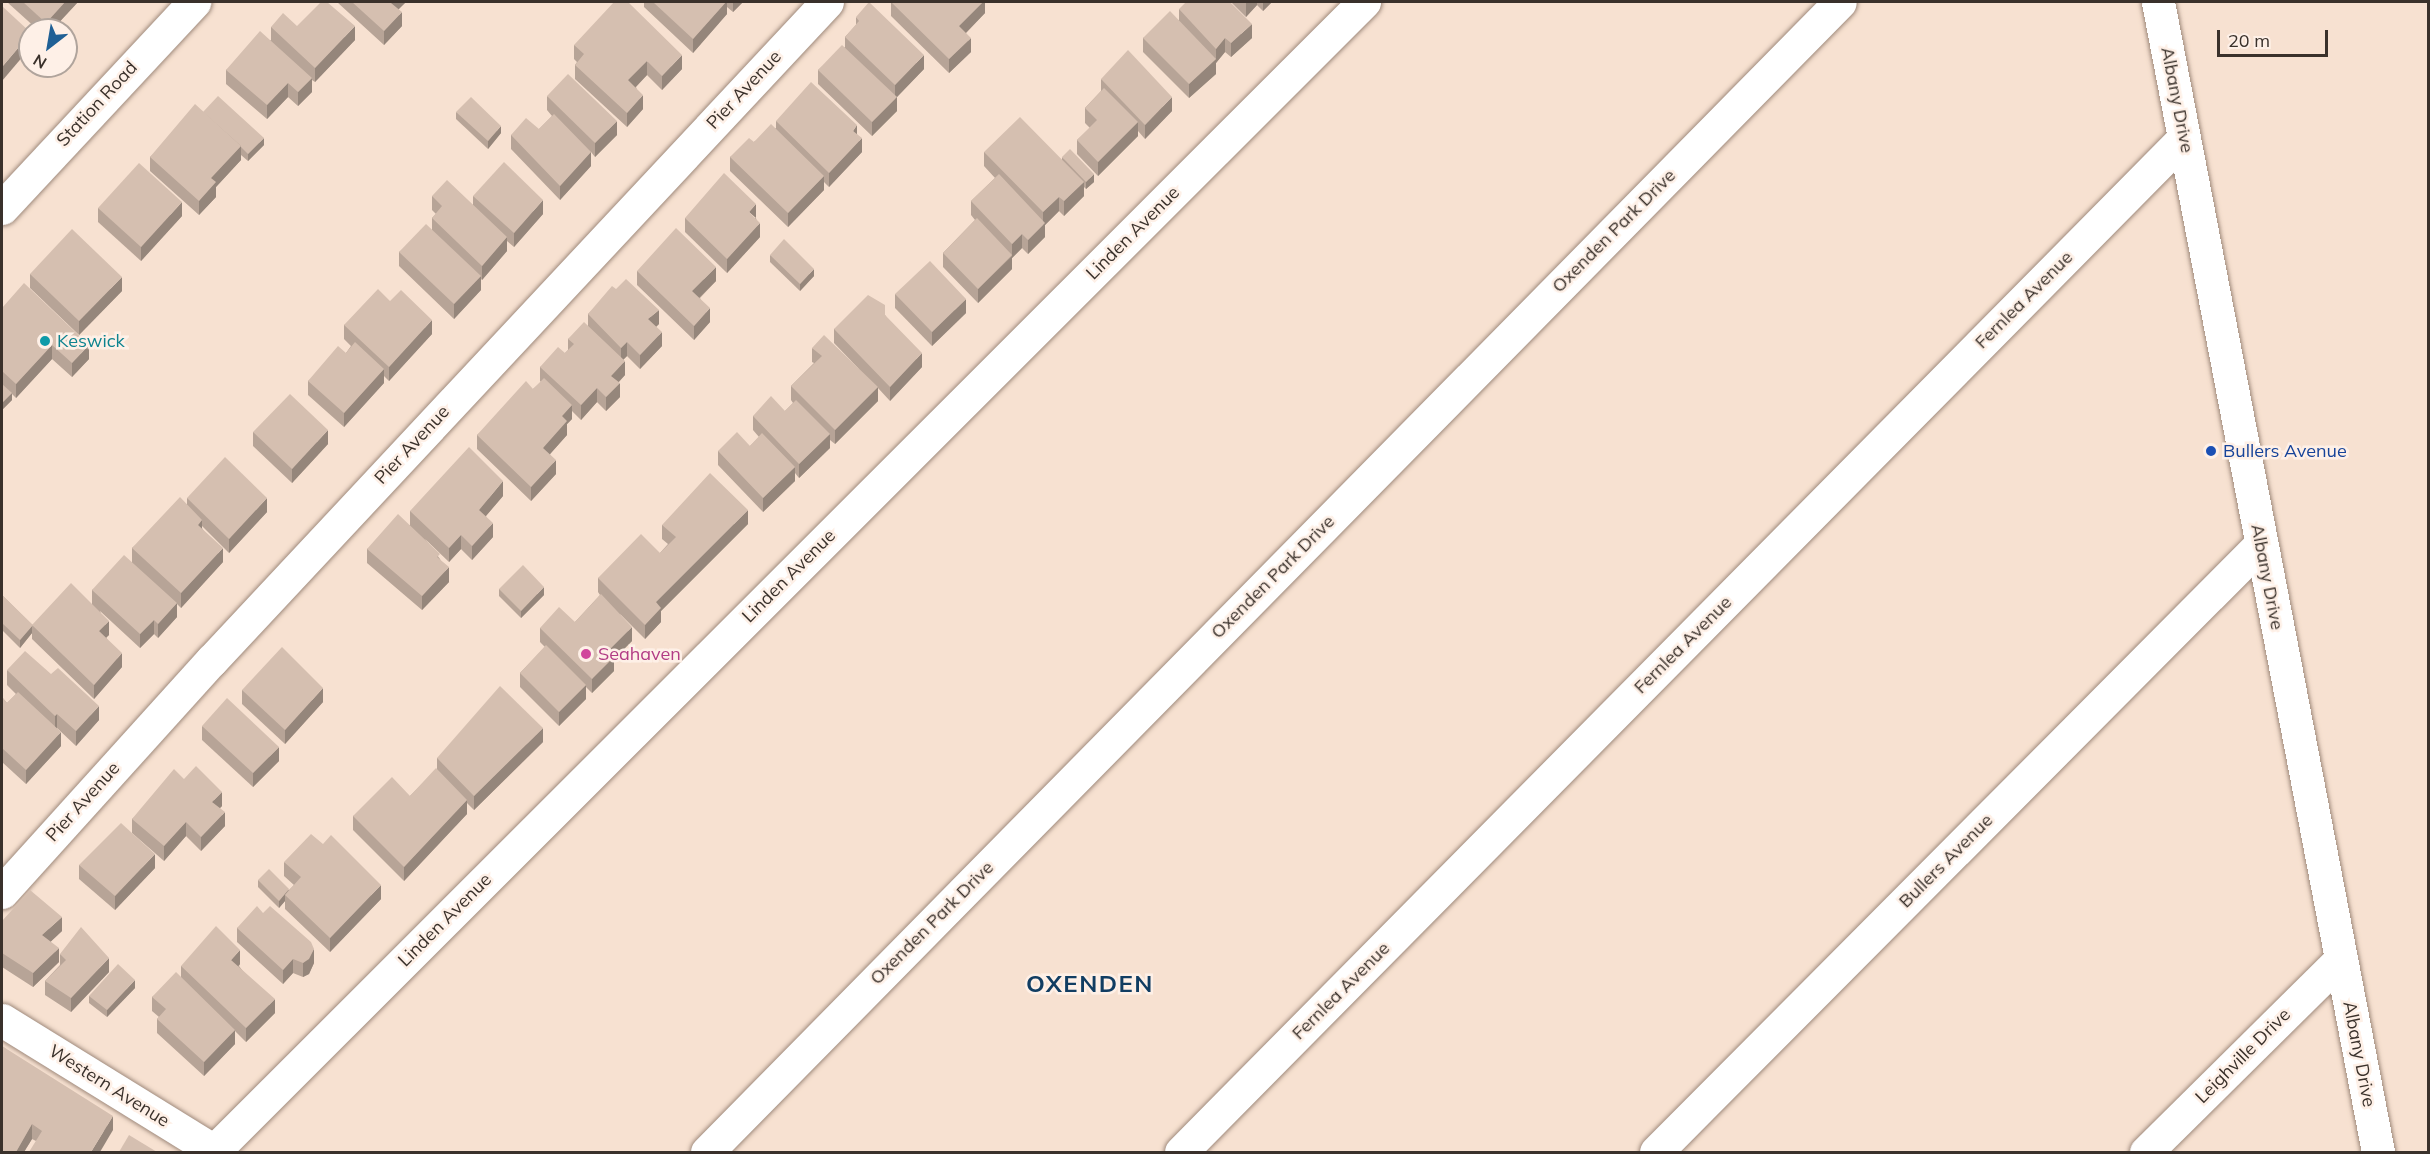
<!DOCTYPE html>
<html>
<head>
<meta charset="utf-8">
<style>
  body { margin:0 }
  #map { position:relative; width:2430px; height:1154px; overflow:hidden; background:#f7e1d1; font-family:Mulish,sans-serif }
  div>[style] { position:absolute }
  .roads { filter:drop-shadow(0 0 2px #9f8a7c) drop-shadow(0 0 2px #9f8a7c) }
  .street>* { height:33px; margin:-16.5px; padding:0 16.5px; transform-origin:16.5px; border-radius:16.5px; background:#fff }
  .secondary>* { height:33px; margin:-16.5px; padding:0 16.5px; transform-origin:16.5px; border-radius:16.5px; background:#fff }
  .wall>* { inset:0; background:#b7a497 }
  .shaded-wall>* { inset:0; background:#95867b }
  .building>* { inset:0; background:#d5bfb0 }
  .dots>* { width:16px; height:16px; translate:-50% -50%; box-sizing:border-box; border:3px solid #fef0e7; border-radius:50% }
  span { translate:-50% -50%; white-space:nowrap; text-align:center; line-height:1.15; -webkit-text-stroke:5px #fef0e7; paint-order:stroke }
  .street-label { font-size:18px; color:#3a312b }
  .culture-label { font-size:18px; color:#0d838f }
  .left { translate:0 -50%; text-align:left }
  .transit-label { font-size:18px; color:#164399 }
  .hotel-label { font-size:18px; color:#b23c85 }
  .district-label { font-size:24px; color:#113d62; font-weight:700; letter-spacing:1.5px }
  .frame { position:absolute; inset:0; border:3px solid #3a312b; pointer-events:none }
  .north { position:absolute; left:18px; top:18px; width:60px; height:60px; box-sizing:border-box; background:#fef0e7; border:2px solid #b0a49c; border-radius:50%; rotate:211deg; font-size:16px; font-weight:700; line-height:24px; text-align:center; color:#3a312b }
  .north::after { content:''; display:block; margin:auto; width:21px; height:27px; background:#206095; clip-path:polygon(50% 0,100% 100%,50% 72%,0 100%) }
  .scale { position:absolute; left:2217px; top:30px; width:111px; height:27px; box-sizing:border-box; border:3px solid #3a312b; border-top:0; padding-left:8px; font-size:18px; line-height:21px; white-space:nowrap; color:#3a312b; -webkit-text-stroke:4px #fef0e7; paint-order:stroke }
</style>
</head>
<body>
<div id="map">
  <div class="roads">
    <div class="street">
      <div style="left:2158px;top:2px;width:1171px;rotate:79.17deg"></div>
      <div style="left:2px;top:892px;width:312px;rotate:-47.9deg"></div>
      <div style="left:211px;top:661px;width:902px;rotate:-46.93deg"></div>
      <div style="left:214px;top:1151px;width:1626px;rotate:-44.98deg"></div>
      <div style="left:707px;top:1152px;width:1614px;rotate:-45.43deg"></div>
      <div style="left:1181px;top:1152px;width:1426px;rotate:-45.31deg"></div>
      <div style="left:1656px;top:1152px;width:856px;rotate:-45.14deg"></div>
      <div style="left:2146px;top:1152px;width:274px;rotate:-44.7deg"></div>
    </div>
    <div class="secondary">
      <div style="left:2px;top:208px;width:282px;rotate:-47deg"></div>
      <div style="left:2px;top:1020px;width:251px;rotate:31.7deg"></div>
    </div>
  </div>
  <div class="wall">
    <div style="clip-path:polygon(7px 2px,78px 2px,52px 30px,38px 30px)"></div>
    <div style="clip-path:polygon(337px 2px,406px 2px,398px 9px,402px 26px,384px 45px)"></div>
    <div style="clip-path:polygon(644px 2px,743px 2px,733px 12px,727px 7px,727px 14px,693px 53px,644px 7px)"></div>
    <div style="clip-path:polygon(891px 2px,985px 2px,985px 13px,966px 33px,971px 52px,949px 73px,891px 16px)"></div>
    <div style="clip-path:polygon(1231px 2px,1272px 2px,1263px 11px,1257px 5px,1246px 17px)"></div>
    <div style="clip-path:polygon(1179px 9px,1252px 38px,1231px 57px,1225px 52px,1216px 63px,1216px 74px,1189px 98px,1143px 52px,1143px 38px,1179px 20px)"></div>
    <div style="clip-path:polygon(856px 17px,924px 69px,897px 97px,897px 111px,872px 136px,818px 84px,818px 70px,845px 47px,845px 37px,856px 25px)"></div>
    <div style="clip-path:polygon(297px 26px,355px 40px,315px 82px,312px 80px,312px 92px,298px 106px,288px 97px,267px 119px,226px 84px,226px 70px,271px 40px,271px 27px)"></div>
    <div style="clip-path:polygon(574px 45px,682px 69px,662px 90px,647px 75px,636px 87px,643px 109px,627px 127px,575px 79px,575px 65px,577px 62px,574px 59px)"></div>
    <div style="clip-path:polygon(1101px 79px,1172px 111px,1145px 139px,1138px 131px,1138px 136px,1098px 176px,1077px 154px,1077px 140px,1090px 128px,1085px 123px,1085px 108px,1101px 91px)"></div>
    <div style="clip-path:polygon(547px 96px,617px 135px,595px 157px,591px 152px,591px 166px,560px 200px,511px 149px,511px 135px,539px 129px,552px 116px,547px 110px)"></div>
    <div style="clip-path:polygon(203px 112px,264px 145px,248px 161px,241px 155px,241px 160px,216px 187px,216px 197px,199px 215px,150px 171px,150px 157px)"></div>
    <div style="clip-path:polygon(456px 112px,501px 133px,488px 149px,456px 119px)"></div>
    <div style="clip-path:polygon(776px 121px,857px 134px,862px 152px,829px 187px,824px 182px,824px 190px,788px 227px,730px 171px,730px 157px,776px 128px)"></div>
    <div style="clip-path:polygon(984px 152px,1062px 160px,1062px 157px,1094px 182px,1086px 189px,1084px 187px,1084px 196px,1064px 216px,1059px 211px,1045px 225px,1045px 237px,1028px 254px,1022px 248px,1012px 258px,1012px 269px,978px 303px,943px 267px,943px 253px,975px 220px,971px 215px,971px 201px,995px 178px,984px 166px)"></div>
    <div style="clip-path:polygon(432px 196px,473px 205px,473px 196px,543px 214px,514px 247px,507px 241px,507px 251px,482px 280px,481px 279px,481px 290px,454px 319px,399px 266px,399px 252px,432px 230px,432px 218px,436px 214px,432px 210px)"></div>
    <div style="clip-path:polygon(98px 208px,182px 216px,141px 261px,98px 222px)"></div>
    <div style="clip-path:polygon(685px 218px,756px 218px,760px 237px,727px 273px,685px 232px)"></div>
    <div style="clip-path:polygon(770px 255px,814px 276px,800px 291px,770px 262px)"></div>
    <div style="clip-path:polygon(637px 271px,716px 281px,700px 298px,710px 322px,694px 340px,637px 285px)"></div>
    <div style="clip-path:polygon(30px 274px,122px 291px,79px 335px,30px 288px)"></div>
    <div style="clip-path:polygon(616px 289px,659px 324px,656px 327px,662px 346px,640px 369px,627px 356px,623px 360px,625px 375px,619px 382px,620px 397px,606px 411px,597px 402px,581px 420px,572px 411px,572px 419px,567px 424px,567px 435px,550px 454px,556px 474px,531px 501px,477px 449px,477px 435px,533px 389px,541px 382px,540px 381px,540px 367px,565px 353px,568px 350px,568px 339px,588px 326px,588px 314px)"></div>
    <div style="clip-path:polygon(895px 294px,966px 313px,932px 346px,895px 308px)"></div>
    <div style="clip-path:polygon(390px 301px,432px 334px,389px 381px,384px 376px,384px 383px,344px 427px,308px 395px,308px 381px,346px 353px,351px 346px,344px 339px,344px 325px)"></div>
    <div style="clip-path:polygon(2px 308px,89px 359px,72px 377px,52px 359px,16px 398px,12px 394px,12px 400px,2px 410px)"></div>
    <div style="clip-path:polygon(885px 315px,922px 367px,890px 401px,878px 388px,878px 401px,835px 444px,830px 440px,830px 448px,799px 478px,795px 473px,795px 481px,763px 512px,718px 465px,718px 451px,750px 446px,759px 437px,753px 430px,753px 416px,785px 411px,793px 403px,791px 400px,791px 386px,814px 363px,812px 362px,812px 348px,859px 369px,834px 343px,834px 329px)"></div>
    <div style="clip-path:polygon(253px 432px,328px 444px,292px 483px,253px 446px)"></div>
    <div style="clip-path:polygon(503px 496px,486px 516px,493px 537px,472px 560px,461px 549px,449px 562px,425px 539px,440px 559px,449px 582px,422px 610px,367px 563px,367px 549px,410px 525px,410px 511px)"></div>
    <div style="clip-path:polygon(187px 498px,267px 512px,229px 553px,202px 526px,202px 528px,223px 562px,181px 608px,177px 604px,177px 617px,158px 638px,154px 634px,140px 648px,100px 611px,109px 635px,106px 637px,122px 667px,94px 699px,32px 639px,32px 633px,20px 648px,2px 630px,2px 595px,32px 625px,92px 604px,92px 590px,132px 562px,132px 548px,187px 504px)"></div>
    <div style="clip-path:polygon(748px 524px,661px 611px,661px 622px,645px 639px,620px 614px,632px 641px,614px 659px,614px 671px,592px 693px,586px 687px,586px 699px,559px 726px,520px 687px,520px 673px,545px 647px,540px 642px,540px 628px,575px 622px,600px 595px,598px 592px,598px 578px,660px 553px,668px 544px,662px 539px,662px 525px)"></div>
    <div style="clip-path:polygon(499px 589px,544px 595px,521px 618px,499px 596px)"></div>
    <div style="clip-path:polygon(7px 670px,99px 720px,76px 746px,57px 728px,61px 746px,26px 784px,2px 762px,2px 697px,7px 703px,16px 694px,7px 685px)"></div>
    <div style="clip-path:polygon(242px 690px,323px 702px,285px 744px,242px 704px)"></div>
    <div style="clip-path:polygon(202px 726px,279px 761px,253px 787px,202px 740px)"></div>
    <div style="clip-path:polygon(543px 742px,474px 810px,467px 803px,467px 814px,404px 881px,353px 830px,353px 816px,410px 796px,437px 769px,437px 758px)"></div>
    <div style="clip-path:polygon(184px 779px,222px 806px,220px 808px,225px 826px,201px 851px,186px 836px,164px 861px,132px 833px,132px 819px)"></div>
    <div style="clip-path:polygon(284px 862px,381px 899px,330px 952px,285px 909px,285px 901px,279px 908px,258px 887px,258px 880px,289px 890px,294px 885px,284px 876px)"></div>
    <div style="clip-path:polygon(79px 865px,155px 868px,115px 910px,79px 879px)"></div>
    <div style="clip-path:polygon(263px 913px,314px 963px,309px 974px,303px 977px,293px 973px,283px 984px,237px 942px,237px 928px)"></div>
    <div style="clip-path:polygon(2px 921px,62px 931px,50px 942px,59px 962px,33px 987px,2px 967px)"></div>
    <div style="clip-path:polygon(60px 954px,109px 972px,71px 1012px,45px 995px,45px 981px,60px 965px)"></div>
    <div style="clip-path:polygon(240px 964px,239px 966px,275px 1013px,246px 1042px,235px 1031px,235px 1044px,204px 1076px,157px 1033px,157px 1019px,159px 1017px,152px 1011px,152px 997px,181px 977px,181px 966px)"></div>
    <div style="clip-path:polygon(135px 988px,107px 1017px,89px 1003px,89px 996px)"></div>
    <div style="clip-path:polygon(2px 1046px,113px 1130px,36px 1141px,32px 1139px,24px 1152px,2px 1152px)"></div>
  </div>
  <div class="shaded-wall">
    <div style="clip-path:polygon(65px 2px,78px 2px,52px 30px,46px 30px,46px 23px)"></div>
    <div style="clip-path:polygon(392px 2px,406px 2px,391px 17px,391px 3px)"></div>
    <div style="clip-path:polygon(726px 2px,727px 2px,727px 14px,693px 53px,693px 39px)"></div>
    <div style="clip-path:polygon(733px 2px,743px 2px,733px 12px)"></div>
    <div style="clip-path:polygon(983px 2px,985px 2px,985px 13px,959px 40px,959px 26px)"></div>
    <div style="clip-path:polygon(1247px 2px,1257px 2px,1257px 5px,1246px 17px,1246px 3px)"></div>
    <div style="clip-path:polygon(1263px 2px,1272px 2px,1263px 11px)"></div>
    <div style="clip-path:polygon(402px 12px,402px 26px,384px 45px,384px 31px)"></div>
    <div style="clip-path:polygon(1252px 24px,1252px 38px,1231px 57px,1231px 43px)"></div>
    <div style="clip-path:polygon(355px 26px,355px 40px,315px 82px,315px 68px)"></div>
    <div style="clip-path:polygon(30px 34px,30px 48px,2px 81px,2px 67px)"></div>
    <div style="clip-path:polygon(971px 38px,971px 52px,949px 73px,949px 59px)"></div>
    <div style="clip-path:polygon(1225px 38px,1225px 52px,1216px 63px,1216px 49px)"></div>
    <div style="clip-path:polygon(682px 55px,682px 69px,662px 90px,662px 76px)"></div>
    <div style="clip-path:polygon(924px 55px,924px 69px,897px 97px,897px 111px,872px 136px,872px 122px,895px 99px,895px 85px)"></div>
    <div style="clip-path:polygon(1216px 59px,1216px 74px,1189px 98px,1189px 84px)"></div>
    <div style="clip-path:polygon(647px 61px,647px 75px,628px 95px,628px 80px)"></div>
    <div style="clip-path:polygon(312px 78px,312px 92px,298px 106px,298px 92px)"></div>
    <div style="clip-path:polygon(288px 83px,288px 97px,267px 119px,267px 105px)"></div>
    <div style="clip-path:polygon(643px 95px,643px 109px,627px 127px,627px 113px)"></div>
    <div style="clip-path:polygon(1172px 97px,1172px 111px,1145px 139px,1145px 125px)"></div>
    <div style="clip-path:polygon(617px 121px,617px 135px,595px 157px,595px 143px)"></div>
    <div style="clip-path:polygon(1138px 122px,1138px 136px,1098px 176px,1098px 162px)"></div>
    <div style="clip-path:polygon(857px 125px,857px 140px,853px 131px)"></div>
    <div style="clip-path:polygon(501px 126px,501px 133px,488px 149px,488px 141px)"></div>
    <div style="clip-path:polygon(264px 138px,264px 145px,248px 161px,248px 154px)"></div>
    <div style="clip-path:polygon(862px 138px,862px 152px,829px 187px,829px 173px)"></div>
    <div style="clip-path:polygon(241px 146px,241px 160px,216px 187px,216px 197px,199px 215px,199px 201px,211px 178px)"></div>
    <div style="clip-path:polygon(591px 152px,591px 166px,560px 200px,560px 186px)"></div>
    <div style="clip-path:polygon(1094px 174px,1094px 182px,1086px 189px,1086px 182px)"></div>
    <div style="clip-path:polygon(824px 176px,824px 190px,788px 227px,788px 213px)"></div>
    <div style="clip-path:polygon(1084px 182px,1084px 196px,1064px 216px,1064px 201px)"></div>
    <div style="clip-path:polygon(1059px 197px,1059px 211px,1045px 225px,1045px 237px,1028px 254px,1028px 240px,1043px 225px,1043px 212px)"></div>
    <div style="clip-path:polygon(543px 200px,543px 214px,514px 247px,514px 233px)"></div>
    <div style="clip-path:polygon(182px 202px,182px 216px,141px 261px,141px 247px)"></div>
    <div style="clip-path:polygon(756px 204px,756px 218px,749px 212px)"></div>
    <div style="clip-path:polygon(760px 223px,760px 237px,727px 273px,727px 259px)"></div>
    <div style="clip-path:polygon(1022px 234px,1022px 248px,1012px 258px,1012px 269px,978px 303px,978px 289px,1012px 256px,1012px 244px)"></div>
    <div style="clip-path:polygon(507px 237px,507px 251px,482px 280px,482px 266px)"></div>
    <div style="clip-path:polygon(716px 267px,716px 281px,692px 305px,692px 291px)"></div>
    <div style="clip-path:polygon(814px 269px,814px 276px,800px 291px,800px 284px)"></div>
    <div style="clip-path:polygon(481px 276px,481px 290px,454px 319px,454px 304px)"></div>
    <div style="clip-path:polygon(122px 277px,122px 291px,79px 335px,79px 321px)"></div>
    <div style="clip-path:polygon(966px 299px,966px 313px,932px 346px,932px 332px)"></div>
    <div style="clip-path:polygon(710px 308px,710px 322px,694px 340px,694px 326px)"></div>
    <div style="clip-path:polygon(659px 310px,659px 324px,648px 334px,648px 319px)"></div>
    <div style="clip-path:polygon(432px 320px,432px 334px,389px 381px,389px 367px)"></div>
    <div style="clip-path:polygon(662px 332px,662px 346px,640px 369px,640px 355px)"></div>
    <div style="clip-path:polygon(627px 342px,627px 356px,621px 362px,621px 348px)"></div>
    <div style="clip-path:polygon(52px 345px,52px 359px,16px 398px,16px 384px)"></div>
    <div style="clip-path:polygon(89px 345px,89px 359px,72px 377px,72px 363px)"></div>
    <div style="clip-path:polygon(922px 353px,922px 367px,890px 401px,890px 387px)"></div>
    <div style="clip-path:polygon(625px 361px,625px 375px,611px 390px,611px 376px)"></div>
    <div style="clip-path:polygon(384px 369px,384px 383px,344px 427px,344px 413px)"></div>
    <div style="clip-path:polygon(620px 383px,620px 397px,606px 411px,606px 397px)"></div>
    <div style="clip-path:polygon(878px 387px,878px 401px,835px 444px,835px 430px)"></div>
    <div style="clip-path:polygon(597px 388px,597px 402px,581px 420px,581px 405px)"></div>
    <div style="clip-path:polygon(12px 393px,12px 400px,2px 410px,2px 403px)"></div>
    <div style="clip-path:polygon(572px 405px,572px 419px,567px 424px,567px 435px,543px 462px,543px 448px,562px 416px)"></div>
    <div style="clip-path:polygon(328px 430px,328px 444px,292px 483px,292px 469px)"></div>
    <div style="clip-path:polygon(830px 434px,830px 448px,799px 478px,799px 464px)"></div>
    <div style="clip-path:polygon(556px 460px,556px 474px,531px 501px,531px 487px)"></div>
    <div style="clip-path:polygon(795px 467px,795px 481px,763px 512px,763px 498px)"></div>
    <div style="clip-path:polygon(503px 481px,503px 496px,479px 524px,479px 510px)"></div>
    <div style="clip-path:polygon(267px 498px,267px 512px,229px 553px,229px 539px)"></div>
    <div style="clip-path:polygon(748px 510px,748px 524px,661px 611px,661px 622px,645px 639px,645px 625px,656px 602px)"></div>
    <div style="clip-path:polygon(202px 520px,202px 534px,198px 525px)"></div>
    <div style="clip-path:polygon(493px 523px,493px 537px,472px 560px,472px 546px)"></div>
    <div style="clip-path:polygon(461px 535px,461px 549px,449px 562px,449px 548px)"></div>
    <div style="clip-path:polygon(223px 548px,223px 562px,181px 608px,181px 593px)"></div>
    <div style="clip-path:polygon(449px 567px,449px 582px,422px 610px,422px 596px)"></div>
    <div style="clip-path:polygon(544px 587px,544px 595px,521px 618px,521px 611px)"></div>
    <div style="clip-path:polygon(177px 603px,177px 617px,158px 638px,158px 624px)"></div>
    <div style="clip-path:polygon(154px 620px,154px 634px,140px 648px,140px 634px)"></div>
    <div style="clip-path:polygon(109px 621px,109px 635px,99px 645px,99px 631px)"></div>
    <div style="clip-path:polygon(32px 626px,32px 633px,20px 648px,20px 640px)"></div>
    <div style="clip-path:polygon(632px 627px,632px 641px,614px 659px,614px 671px,592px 693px,592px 679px,608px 651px)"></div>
    <div style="clip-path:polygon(122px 653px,122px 667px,94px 699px,94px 685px)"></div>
    <div style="clip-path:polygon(586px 685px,586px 699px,559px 726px,559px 712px)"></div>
    <div style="clip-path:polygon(323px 688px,323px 702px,285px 744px,285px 730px)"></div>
    <div style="clip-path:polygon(99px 706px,99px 720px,76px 746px,76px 731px)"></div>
    <div style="clip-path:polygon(57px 714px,57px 728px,55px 731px,55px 716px)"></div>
    <div style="clip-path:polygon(543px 728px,543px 742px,474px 810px,474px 796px)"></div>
    <div style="clip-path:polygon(61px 732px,61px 746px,26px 784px,26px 770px)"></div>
    <div style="clip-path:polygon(279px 747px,279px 761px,253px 787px,253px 773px)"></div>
    <div style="clip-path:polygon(222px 792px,222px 806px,212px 816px,212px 802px)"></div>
    <div style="clip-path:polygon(467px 800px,467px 814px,404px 881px,404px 867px)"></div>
    <div style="clip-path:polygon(225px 812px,225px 826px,201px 851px,201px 837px)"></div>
    <div style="clip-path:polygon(186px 822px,186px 836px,164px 861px,164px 846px)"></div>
    <div style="clip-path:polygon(155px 854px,155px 868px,115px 910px,115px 896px)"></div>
    <div style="clip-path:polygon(381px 885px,381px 899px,330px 952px,330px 938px)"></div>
    <div style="clip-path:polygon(289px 889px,285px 895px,285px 901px,279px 908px,279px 901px)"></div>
    <div style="clip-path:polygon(62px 917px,62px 931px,42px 950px,42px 935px)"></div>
    <div style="clip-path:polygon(59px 948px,59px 962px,33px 987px,33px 973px)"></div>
    <div style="clip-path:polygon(314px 949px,314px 963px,309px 974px,303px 977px,303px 963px)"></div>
    <div style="clip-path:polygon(240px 950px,240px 964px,231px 974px,231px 960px)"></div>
    <div style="clip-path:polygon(109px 958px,109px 972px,71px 1012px,71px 998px)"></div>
    <div style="clip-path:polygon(293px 959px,293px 973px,283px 984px,283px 970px)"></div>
    <div style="clip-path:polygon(135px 980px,135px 988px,107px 1017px,107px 1010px)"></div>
    <div style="clip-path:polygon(275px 999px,275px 1013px,246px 1042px,246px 1028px)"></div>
    <div style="clip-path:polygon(235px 1030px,235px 1044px,204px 1076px,204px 1062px)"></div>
    <div style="clip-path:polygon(113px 1116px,113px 1130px,100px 1152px,91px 1152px)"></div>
    <div style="clip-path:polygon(32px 1124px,32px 1139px,24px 1152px,16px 1152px)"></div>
  </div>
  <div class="building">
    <div style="clip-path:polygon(23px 2px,65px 2px,46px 23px)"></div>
    <div style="clip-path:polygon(321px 2px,327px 2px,355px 26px,315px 68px,271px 27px,283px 13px,297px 26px)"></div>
    <div style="clip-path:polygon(352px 2px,392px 2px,391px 3px,402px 12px,384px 31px)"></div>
    <div style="clip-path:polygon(614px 2px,628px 2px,682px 55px,662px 76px,647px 61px,628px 80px,643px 95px,627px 113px,575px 65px,584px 54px,574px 45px)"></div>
    <div style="clip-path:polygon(653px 2px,726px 2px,693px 39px)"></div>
    <div style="clip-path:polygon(869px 2px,924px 55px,895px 85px,845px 37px,859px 21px,856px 17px)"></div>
    <div style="clip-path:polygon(891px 2px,983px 2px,959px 26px,971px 38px,949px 59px)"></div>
    <div style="clip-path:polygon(1186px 2px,1230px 2px,1252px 24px,1231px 43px,1225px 38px,1216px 49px,1179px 9px)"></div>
    <div style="clip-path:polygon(2px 6px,30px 32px,30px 34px,2px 67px)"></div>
    <div style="clip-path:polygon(1170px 11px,1216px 59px,1189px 84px,1143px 38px)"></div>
    <div style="clip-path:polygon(260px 31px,312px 78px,298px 92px,288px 83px,267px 105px,226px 70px)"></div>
    <div style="clip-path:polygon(842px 45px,897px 97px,872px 122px,818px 70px)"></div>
    <div style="clip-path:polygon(1128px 50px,1172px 97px,1145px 125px,1101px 79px)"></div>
    <div style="clip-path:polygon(568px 74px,617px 121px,595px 143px,547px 96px)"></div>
    <div style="clip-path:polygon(811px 82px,857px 125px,853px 131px,862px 138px,829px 173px,776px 121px)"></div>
    <div style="clip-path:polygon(1104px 88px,1138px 122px,1098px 162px,1077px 140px,1097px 120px,1085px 108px)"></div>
    <div style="clip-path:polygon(218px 96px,264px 138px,248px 154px,241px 147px,241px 146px,203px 112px)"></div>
    <div style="clip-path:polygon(471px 97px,501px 126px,488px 141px,456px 112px)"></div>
    <div style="clip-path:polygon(195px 104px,241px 146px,211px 178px,216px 182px,199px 201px,150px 157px)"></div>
    <div style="clip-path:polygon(554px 114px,591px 152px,560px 186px,511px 135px,526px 118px,539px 129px)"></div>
    <div style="clip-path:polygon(1020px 117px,1084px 182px,1064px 201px,1059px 197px,1043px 212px,984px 152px)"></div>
    <div style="clip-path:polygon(771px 124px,824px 176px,788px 213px,730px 157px,749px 138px,754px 142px)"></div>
    <div style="clip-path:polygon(1070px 149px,1094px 174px,1086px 182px,1062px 157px)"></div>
    <div style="clip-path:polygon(504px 162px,543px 200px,514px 233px,473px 196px)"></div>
    <div style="clip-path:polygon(139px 163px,182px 202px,141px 247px,98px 208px)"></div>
    <div style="clip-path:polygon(724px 173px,756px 204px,749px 212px,760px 223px,727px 259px,685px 218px)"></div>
    <div style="clip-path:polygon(999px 174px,1045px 223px,1028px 240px,1022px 234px,1012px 244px,971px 201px)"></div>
    <div style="clip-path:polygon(447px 180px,507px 237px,482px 266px,432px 218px,442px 206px,432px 196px)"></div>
    <div style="clip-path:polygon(977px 218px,1012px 255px,978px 289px,943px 253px)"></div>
    <div style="clip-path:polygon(426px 224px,481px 276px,454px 304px,399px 252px)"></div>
    <div style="clip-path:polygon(676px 228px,716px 267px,692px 291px,710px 308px,694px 326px,637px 271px)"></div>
    <div style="clip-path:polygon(72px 229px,122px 277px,79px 321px,30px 274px)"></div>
    <div style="clip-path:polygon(784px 239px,814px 269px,800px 284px,770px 255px)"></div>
    <div style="clip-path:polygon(930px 261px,966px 299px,932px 332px,895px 294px)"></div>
    <div style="clip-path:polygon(626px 279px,659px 310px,648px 319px,662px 332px,640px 355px,627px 342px,621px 348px,588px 314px,612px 286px,616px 289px)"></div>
    <div style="clip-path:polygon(24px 283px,89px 345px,72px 363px,52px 345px,16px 384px,2px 371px,2px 308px)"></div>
    <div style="clip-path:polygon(378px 289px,390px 301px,401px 290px,432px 320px,389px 367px,344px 325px)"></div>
    <div style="clip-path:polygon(868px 295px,885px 305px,885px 315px,922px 353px,890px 387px,834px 329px)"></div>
    <div style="clip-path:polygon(584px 322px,625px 361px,611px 376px,620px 383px,606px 397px,597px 388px,581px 405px,540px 367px,558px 347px,565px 353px,574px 344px,568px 339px)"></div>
    <div style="clip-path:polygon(824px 335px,878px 387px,835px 430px,791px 386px,822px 356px,812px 348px)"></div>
    <div style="clip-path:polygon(355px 342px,384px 369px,344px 413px,308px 381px,338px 346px,346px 353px)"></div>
    <div style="clip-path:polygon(544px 378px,572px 405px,562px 416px,567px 421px,543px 448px,556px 460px,531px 487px,477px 435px,526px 381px,533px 389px)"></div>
    <div style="clip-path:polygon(2px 384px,12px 393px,2px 403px)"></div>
    <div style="clip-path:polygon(290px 394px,328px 430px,292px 469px,253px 432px)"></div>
    <div style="clip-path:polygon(771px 396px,785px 411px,796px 400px,830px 434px,799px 464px,753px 416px)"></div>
    <div style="clip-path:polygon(737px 432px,750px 446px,762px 433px,795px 467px,763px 498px,718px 451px)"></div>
    <div style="clip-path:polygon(469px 447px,503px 481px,479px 510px,493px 523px,472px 546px,461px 535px,449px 548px,410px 511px)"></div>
    <div style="clip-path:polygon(225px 457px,267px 498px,229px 539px,187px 498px)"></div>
    <div style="clip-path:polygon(710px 473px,748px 510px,656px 602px,661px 608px,645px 625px,598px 578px,641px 534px,660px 553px,676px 537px,662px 525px)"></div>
    <div style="clip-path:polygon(180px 497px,202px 520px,198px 525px,223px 548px,181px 593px,132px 548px)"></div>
    <div style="clip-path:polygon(398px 514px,440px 554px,437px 557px,449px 567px,422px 596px,367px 549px)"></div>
    <div style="clip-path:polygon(124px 555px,177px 603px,158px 624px,154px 620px,140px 634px,92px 590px)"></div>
    <div style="clip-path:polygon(523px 565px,544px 587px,521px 611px,499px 589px)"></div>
    <div style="clip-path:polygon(71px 583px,109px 621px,99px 631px,122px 653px,94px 685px,32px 625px)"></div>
    <div style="clip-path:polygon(601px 594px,632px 627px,608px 651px,614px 657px,592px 679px,540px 628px,559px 607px,575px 622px)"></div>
    <div style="clip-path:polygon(2px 595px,33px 625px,20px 640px,2px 623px)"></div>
    <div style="clip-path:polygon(546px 645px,586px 685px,559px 712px,520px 673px)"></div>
    <div style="clip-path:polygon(282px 647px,323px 688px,285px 730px,242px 690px)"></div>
    <div style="clip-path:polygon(25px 651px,51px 674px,58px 668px,99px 706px,76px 731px,57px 714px,55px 716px,7px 670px)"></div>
    <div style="clip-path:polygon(500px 686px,543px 728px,474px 796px,437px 758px)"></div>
    <div style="clip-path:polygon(18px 692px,61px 732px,26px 770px,2px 748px,2px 697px,7px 703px)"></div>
    <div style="clip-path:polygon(227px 698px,279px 747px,253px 773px,202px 726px)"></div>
    <div style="clip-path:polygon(196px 766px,222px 792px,212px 802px,225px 812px,201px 837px,186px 822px,164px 846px,132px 819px,174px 769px,184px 779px)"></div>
    <div style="clip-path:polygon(436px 768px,467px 800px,404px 867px,353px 816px,392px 777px,410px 796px)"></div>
    <div style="clip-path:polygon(121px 823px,155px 854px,115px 896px,79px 865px)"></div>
    <div style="clip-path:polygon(311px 834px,323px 844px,331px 835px,381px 885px,330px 938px,285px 895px,301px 877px,284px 862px)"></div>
    <div style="clip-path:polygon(269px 869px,289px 889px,279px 901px,258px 880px)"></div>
    <div style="clip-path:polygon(30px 890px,62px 917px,42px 935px,59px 948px,33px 973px,2px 953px,2px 921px)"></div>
    <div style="clip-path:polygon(257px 906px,263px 913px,270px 906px,311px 942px,314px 949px,309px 959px,303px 963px,293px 959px,283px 970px,237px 928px)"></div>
    <div style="clip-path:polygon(216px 926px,240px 950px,231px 960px,275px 999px,246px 1028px,181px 966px)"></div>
    <div style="clip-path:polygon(81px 927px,109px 958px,71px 998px,45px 981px,66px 960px,60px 954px)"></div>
    <div style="clip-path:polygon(118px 964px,135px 980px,107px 1010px,89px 996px)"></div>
    <div style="clip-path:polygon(176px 972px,235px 1030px,204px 1062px,157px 1019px,166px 1009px,152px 997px)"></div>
    <div style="clip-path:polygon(2px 1046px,113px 1116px,91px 1152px,29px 1152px,42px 1131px,32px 1124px,16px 1152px,4px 1152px,2px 1151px)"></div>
    <div style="clip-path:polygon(129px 1135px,157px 1152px,119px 1152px)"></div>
  </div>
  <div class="dots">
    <div style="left:45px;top:341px;background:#0f9aa8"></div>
    <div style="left:2211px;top:451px;background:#1a4fb4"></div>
    <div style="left:586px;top:654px;background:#d1479c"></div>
  </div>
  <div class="street-label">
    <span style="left:744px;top:90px;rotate:-47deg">Pier Avenue</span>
    <span style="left:2177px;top:100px;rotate:79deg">Albany Drive</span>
    <span style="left:97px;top:104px;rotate:-47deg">Station Road</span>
    <span style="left:1614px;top:231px;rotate:-45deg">Oxenden Park Drive</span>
    <span style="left:1133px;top:233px;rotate:-45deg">Linden Avenue</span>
    <span style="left:2024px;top:300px;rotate:-45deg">Fernlea Avenue</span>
    <span style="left:412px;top:445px;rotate:-47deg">Pier Avenue</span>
    <span style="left:789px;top:576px;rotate:-45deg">Linden Avenue</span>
    <span style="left:1273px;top:577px;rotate:-45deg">Oxenden Park Drive</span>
    <span style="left:2267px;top:577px;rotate:79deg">Albany Drive</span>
    <span style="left:1683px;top:645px;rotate:-45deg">Fernlea Avenue</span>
    <span style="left:83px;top:802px;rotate:-48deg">Pier Avenue</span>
    <span style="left:1946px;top:861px;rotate:-45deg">Bullers Avenue</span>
    <span style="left:445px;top:920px;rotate:-45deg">Linden Avenue</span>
    <span style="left:932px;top:923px;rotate:-45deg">Oxenden Park Drive</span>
    <span style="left:1341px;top:991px;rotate:-45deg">Fernlea Avenue</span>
    <span style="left:2359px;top:1054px;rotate:79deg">Albany Drive</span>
    <span style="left:2243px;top:1056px;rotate:-45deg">Leighville Drive</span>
    <span style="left:109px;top:1086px;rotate:32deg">Western Avenue</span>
  </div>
  <div class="culture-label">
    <span class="left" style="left:57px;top:341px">Keswick</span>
  </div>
  <div class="transit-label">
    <span class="left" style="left:2223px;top:451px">Bullers Avenue</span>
  </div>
  <div class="hotel-label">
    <span class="left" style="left:598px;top:654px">Seahaven</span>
  </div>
  <div class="district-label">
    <span style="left:1090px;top:984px">OXENDEN</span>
  </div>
  <div class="frame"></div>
  <div class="north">N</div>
  <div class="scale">20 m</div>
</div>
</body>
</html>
